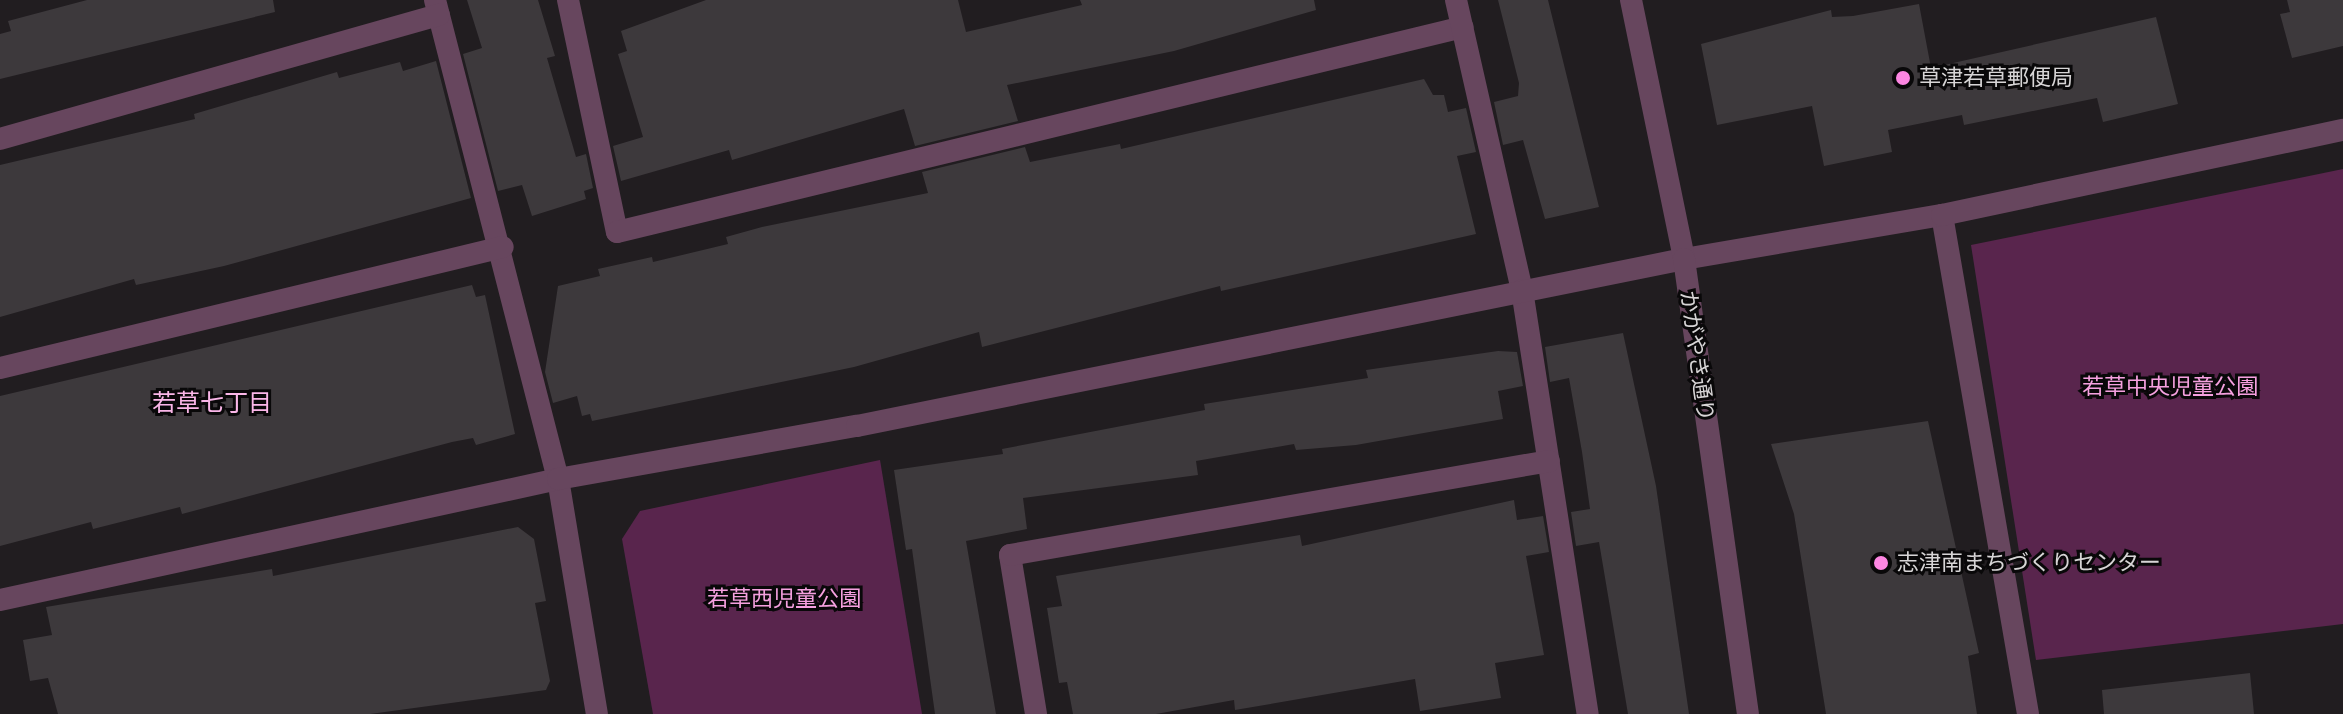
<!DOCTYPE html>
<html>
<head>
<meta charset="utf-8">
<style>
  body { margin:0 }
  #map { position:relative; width:2343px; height:714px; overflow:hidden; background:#211d20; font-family:"Fira Sans Condensed","Noto Sans JP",sans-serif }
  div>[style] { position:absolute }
  .green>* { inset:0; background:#59254d }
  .building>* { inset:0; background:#3d393c }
  .minor>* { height:22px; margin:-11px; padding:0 11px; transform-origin:11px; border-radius:11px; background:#67465e }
  .tertiary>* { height:22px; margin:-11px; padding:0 11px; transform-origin:11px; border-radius:11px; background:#67465e }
  .dots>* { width:22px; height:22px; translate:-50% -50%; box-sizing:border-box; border:4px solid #090809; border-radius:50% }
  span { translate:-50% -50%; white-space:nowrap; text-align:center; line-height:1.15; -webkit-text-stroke:6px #090809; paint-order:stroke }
  .poi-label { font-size:22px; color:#d7d5d6 }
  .left { translate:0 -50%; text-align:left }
  .street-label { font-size:22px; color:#d7d5d6 }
  .park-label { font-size:22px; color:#f5a0df }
  .neighbourhood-label { font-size:24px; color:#fab6e8 }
</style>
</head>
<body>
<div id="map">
  <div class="green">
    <div style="clip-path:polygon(2343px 169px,2343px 624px,2036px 660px,1971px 245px)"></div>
    <div style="clip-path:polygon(880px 460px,922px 714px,653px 714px,622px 539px,640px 511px)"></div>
  </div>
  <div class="building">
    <div style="clip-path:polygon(87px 0,273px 0,275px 12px,0 79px,0 34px,11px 31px,8px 21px)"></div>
    <div style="clip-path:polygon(467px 0,538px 0,555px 56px,547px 58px,576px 157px,586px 154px,593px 188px,584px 191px,586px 199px,532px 216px,522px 185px,498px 191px,463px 54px,482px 48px)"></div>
    <div style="clip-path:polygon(706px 0,958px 0,966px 32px,1082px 5px,1080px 0,1314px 0,1316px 10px,1174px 51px,1007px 85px,1018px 121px,915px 146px,904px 109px,732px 160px,729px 150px,621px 181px,613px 146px,643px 137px,618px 54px,627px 51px,621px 31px)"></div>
    <div style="clip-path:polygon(1498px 0,1548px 0,1599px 207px,1545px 219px,1523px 140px,1503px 145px,1494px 102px,1518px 96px,1519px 83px)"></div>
    <div style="clip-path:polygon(2287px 0,2343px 0,2343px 46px,2292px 58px,2280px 14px,2290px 12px)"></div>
    <div style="clip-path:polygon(1919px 4px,1931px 68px,2156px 17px,2178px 104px,2103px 122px,2097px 98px,1964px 125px,1962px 115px,1888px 130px,1892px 152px,1824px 166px,1812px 106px,1717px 125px,1701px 44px,1831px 10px,1832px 17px,1853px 16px)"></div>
    <div style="clip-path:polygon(436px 61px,471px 198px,224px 266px,136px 285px,134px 279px,0 317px,0 165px,195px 119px,194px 114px,337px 72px,339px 78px,400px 62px,403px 71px)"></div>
    <div style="clip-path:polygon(1424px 79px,1433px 95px,1444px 95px,1448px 112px,1466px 108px,1476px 152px,1457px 156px,1476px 234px,1221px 291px,1220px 286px,982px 347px,979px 332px,854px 367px,592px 421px,590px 414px,582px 416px,577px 396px,553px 403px,545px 372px,558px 286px,600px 276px,598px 269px,652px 257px,653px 262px,728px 244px,726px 237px,762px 227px,928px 193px,922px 172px,1025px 147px,1030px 162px,1120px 144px,1121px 149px)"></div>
    <div style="clip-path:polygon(472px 285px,476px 297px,485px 295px,515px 434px,476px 445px,473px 438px,452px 442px,182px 514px,180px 507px,93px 529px,91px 522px,0 546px,0 396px)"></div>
    <div style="clip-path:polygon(1623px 333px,1656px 486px,1689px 714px,1628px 714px,1599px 542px,1576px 546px,1571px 512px,1590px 509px,1582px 452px,1569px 378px,1550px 382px,1545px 347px)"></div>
    <div style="clip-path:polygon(1498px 351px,1517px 352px,1523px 386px,1498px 391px,1503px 419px,1356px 445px,1296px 450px,1294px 444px,1196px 461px,1198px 475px,1023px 498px,1027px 529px,966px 541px,996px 714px,935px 714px,912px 549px,906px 550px,894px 470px,1003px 454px,1002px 449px,1205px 410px,1204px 404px,1368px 378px,1366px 370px)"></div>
    <div style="clip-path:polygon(1928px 421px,1979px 653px,1968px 656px,1977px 714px,1826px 714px,1794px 514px,1771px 444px)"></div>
    <div style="clip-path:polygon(1514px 500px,1517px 520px,1543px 516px,1549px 552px,1526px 556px,1544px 655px,1495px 663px,1501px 698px,1420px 711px,1415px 679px,1235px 710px,1234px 700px,1156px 714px,1073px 714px,1067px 682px,1059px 683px,1047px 608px,1062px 606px,1056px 576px,1300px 535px,1302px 546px)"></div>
    <div style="clip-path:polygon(518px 527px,534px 539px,546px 601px,535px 603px,550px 681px,546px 690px,370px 714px,58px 714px,48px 678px,30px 681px,23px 640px,52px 635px,46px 607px,272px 569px,273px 576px)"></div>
    <div style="clip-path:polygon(2250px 673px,2254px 714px,2104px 714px,2102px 690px)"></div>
  </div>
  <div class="minor">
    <div style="left:435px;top:0;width:495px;rotate:75.6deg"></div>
    <div style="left:558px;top:479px;width:238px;rotate:80.6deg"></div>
    <div style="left:568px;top:0;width:237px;rotate:78.1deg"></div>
    <div style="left:617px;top:232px;width:870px;rotate:-13.62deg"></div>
    <div style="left:1456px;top:0;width:297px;rotate:77.2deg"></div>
    <div style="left:1522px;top:290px;width:429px;rotate:81.2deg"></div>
    <div style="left:0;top:139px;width:456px;rotate:-15.8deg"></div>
    <div style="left:1942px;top:215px;width:506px;rotate:80.22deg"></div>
    <div style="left:0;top:368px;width:517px;rotate:-13.53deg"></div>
    <div style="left:0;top:600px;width:571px;rotate:-12.23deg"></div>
    <div style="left:558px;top:479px;width:304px;rotate:-10.1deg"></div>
    <div style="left:857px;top:426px;width:844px;rotate:-11.42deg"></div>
    <div style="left:1684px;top:259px;width:262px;rotate:-9.7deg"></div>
    <div style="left:1942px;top:215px;width:410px;rotate:-12deg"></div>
    <div style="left:1036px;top:714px;width:161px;rotate:-99.3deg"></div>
    <div style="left:1010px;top:555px;width:547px;rotate:-9.89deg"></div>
  </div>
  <div class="tertiary">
    <div style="left:1631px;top:0;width:264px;rotate:78.4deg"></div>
    <div style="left:1684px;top:259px;width:459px;rotate:82deg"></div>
  </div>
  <div class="dots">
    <div style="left:1903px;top:78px;background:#fd86e2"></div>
    <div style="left:1881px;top:563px;background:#fd86e2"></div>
  </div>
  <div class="poi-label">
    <span class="left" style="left:1919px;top:78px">草津若草郵便局</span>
    <span class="left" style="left:1897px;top:563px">志津南まちづくりセンター</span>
  </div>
  <div class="street-label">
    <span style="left:1697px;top:356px;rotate:82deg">かがやき通り</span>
  </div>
  <div class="park-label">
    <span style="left:2170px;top:387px">若草中央児童公園</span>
    <span style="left:784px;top:599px">若草西児童公園</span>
  </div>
  <div class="neighbourhood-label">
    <span style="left:212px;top:404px">若草七丁目</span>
  </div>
</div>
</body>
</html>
